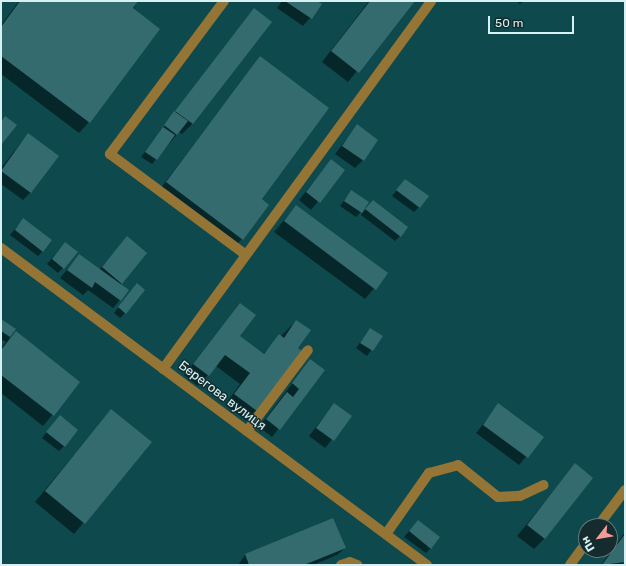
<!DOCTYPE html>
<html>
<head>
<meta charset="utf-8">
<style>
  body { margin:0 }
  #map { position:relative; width:626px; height:566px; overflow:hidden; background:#0d494d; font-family:Rubik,sans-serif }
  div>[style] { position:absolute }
  .shadow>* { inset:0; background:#0007 }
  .building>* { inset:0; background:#346b6f }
  .minor>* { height:10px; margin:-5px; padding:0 5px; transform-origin:5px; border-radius:5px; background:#957536 }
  span { translate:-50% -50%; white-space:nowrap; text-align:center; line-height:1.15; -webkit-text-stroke:3px #152b2d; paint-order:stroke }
  .street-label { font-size:13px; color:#d5f1f3 }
  .frame { position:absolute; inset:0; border:2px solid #d5f1f3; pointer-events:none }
  .north { position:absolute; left:578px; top:518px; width:40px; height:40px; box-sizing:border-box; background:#152b2d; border:1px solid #627a7c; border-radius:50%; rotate:239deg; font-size:11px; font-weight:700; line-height:16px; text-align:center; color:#d5f1f3 }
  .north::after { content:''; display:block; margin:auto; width:14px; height:18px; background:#f59b98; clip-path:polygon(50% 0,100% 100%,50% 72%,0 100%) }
  .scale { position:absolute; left:488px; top:16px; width:86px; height:18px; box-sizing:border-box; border:2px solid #d5f1f3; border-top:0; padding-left:5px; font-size:12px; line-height:14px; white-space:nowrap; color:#d5f1f3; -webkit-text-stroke:3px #152b2d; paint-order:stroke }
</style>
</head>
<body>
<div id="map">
  <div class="shadow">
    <div style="clip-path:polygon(19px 1px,137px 1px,89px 122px,79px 133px,1px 74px,1px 25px)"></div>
    <div style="clip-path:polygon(282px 1px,315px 1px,321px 5px,303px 26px,277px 8px)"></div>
    <div style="clip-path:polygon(369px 1px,413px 1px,348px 82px,322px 62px)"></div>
    <div style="clip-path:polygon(516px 1px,524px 1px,520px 4px)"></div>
    <div style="clip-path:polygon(254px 10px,270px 22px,192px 124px,182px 134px,179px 132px,152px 164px,141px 157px)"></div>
    <div style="clip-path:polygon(260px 58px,260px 199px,242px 239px,232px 249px,157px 193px)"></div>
    <div style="clip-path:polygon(357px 126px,363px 160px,355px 168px,335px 154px)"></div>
    <div style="clip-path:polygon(28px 134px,31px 192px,23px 200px,1px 184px,1px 168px)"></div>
    <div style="clip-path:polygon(331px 160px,343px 170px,311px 210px,299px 200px)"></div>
    <div style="clip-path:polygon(405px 180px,419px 207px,414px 212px,392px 196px)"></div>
    <div style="clip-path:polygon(351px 191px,361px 212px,356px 217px,340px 206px)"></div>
    <div style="clip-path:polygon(296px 206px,387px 273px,365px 299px,274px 232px)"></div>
    <div style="clip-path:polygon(368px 206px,400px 236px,395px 241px,361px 215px)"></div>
    <div style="clip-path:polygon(23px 220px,43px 251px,38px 256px,10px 235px)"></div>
    <div style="clip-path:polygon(65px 243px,63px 268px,58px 273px,47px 264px)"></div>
    <div style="clip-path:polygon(120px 246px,146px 253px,120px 285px,128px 290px,113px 308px,88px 290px,83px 295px,60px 278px,79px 255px,99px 270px)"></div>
    <div style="clip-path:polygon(137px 285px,125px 313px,120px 318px,114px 313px)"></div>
    <div style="clip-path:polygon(240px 304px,238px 336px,263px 354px,296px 321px,256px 410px,246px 420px,225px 405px,240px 384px,216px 366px,198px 386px,184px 375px)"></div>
    <div style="clip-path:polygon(1px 320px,14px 329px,8px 340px,16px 332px,79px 382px,43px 426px,1px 393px,1px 348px,6px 342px,1px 339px)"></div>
    <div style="clip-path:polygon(370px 329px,381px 336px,367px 356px,356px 348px)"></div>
    <div style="clip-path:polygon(310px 360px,324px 370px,272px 437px,259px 427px)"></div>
    <div style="clip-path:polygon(334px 404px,351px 416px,325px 448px,309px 436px)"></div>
    <div style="clip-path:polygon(498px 405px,542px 437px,519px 465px,476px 433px)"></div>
    <div style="clip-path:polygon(111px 410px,150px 442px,74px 534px,35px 502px)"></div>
    <div style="clip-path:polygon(60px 416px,64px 446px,59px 451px,42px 438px)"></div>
    <div style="clip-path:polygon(575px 465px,545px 538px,534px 549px,517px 536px)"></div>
    <div style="clip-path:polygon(333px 519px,345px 548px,337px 555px,313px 565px,238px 565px,245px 555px)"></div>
    <div style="clip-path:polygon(418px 521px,431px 548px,426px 553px,404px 537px)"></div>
    <div style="clip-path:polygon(625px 532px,625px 560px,622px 565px,601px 565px)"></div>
  </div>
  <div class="building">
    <div style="clip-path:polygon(20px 1px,138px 1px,133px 8px,160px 29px,90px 123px,1px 56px,1px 27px)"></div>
    <div style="clip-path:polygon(285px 1px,317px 1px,322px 4px,312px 19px)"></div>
    <div style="clip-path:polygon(370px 1px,415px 1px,359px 73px,331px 51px)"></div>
    <div style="clip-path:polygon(254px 8px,272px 22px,193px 124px,175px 111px)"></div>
    <div style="clip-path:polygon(260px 56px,329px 108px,262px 199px,269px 205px,243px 240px,166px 182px)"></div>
    <div style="clip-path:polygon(174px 111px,188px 121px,177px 135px,164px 125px)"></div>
    <div style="clip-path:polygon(5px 116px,17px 125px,1px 145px,1px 122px)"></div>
    <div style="clip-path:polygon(357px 124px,378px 140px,364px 161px,342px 146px)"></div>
    <div style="clip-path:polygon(163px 127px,175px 135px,157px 160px,145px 152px)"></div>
    <div style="clip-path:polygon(28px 133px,59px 156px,31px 193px,1px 171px)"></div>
    <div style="clip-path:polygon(331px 159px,345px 170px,320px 203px,306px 192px)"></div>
    <div style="clip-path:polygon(405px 179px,429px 196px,420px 208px,396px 190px)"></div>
    <div style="clip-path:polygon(351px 190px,369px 202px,362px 213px,344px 201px)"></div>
    <div style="clip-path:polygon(373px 200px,408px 227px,401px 237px,365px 209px)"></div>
    <div style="clip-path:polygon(296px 205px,388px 273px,376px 290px,284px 221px)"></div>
    <div style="clip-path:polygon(23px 218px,52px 240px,43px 252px,15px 230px)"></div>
    <div style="clip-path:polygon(127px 236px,147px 253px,122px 284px,102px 267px)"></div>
    <div style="clip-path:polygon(65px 242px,78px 252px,64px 269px,52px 259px)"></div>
    <div style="clip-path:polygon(79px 254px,129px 290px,121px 301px,95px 282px,92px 288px,67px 270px)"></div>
    <div style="clip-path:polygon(137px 283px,145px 290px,126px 314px,118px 307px)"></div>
    <div style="clip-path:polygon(240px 303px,256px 315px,240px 336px,264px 354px,279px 334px,284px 338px,296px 320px,311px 330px,298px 348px,302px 351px,257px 411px,234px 394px,250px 373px,225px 355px,209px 376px,193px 364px)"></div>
    <div style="clip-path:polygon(1px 319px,16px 329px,10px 337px,1px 331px)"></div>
    <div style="clip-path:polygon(370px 328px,383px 336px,373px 351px,360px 343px)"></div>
    <div style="clip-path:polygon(16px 331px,80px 382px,54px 416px,1px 375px,1px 350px)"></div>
    <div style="clip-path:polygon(310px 359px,325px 370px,280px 430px,266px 419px,287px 392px,293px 397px,299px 389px,292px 383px)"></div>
    <div style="clip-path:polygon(334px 403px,352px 416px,334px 441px,316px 428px)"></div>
    <div style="clip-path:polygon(498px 403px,544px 437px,528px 458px,483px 425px)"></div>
    <div style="clip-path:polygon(111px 409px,152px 442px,85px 524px,45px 491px)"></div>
    <div style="clip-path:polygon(60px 415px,78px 430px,65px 447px,46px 432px)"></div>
    <div style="clip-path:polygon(575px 463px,593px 478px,545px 539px,527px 525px)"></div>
    <div style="clip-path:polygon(333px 518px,346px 548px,304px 565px,249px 565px,245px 554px)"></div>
    <div style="clip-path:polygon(418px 520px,440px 537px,431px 549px,409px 531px)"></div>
    <div style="clip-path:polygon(625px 534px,625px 562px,602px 565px)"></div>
  </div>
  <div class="minor">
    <div style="left:224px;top:1px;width:191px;rotate:126.7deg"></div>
    <div style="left:110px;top:154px;width:169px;rotate:36.6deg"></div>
    <div style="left:1px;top:248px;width:531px;rotate:36.65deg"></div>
    <div style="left:163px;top:369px;width:455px;rotate:-53.9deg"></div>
    <div style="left:247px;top:431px;width:101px;rotate:-53deg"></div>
    <div style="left:598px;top:526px;width:45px;rotate:-53.1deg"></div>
    <div style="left:386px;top:534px;width:75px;rotate:-54.8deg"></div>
    <div style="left:429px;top:473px;width:30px;rotate:-15deg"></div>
    <div style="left:458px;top:465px;width:51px;rotate:38.7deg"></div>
    <div style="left:498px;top:497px;width:22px;rotate:-3deg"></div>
    <div style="left:520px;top:496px;width:26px;rotate:-25deg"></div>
    <div style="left:341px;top:565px;width:9px;rotate:-18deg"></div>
    <div style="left:350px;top:562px;width:8px;rotate:23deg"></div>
    <div style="left:570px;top:565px;width:27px;rotate:-54deg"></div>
  </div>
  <div class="street-label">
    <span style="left:222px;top:396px;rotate:37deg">Берегова вулиця</span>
  </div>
  <div class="frame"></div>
  <div class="north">Пн</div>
  <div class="scale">50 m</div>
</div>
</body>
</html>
